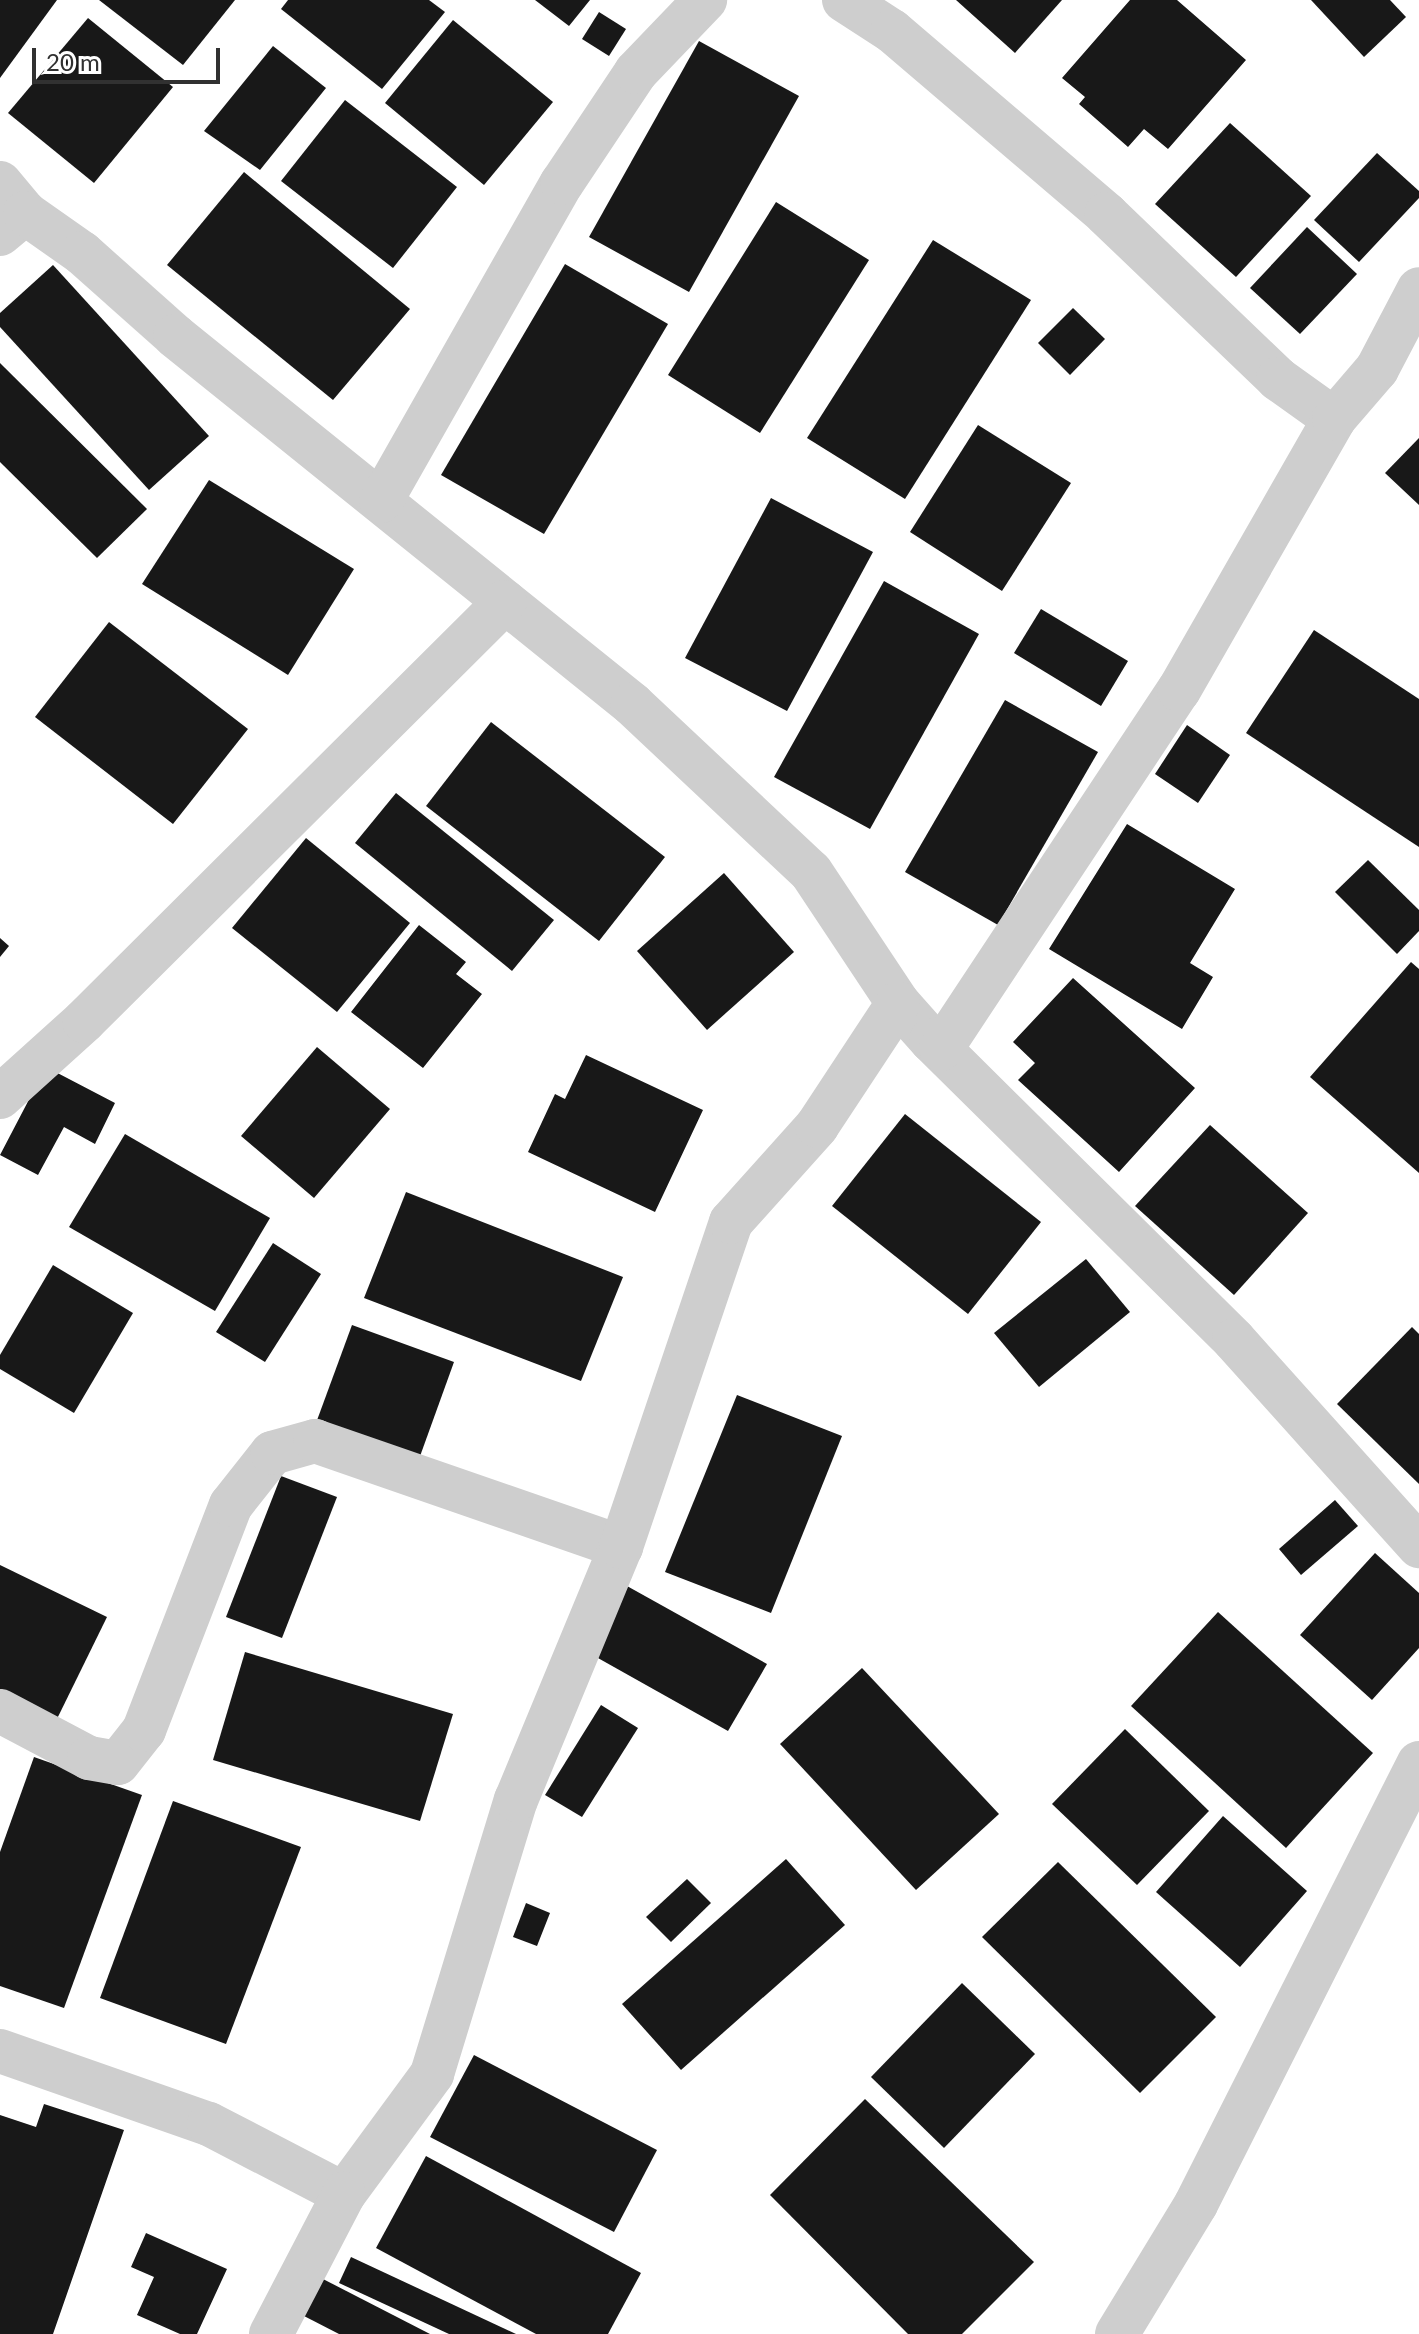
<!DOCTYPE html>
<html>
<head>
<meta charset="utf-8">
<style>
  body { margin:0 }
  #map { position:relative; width:1419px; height:2334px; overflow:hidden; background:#fff; font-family:Lato,sans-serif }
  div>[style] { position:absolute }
  .building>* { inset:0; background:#181818 }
  .minor>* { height:44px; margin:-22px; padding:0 22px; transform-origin:22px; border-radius:22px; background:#cecece }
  span { translate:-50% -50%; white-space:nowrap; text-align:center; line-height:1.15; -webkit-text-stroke:8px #fff; paint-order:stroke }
  .scale { position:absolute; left:32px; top:48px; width:188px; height:36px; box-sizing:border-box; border:4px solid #313131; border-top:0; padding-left:10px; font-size:24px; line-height:28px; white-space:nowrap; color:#313131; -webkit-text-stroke:6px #fff; paint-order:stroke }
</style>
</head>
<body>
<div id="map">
  <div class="building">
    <div style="clip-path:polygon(0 0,57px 0,0 78px)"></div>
    <div style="clip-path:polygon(99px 0,235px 0,183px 65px)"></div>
    <div style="clip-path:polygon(288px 0,429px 0,445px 12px,382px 89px,281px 9px)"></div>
    <div style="clip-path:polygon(535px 0,590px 0,569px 26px)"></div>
    <div style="clip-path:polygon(956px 0,1062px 0,1015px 53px)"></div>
    <div style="clip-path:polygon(1130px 0,1177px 0,1246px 60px,1168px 149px,1144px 129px,1128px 147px,1079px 104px,1085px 97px,1062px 78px)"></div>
    <div style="clip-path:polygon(1311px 0,1390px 0,1406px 17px,1364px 57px)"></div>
    <div style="clip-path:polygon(599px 12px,626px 29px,609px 56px,582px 39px)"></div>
    <div style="clip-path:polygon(88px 18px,173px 87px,94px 183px,8px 113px)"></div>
    <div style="clip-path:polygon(453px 20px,553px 102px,484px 185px,385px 103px)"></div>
    <div style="clip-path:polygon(699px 41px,799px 96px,689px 292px,589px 237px)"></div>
    <div style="clip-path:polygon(273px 46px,326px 88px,260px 170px,204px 131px)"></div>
    <div style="clip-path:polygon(345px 100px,457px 187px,393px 268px,281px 181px)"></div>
    <div style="clip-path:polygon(1230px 123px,1311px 196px,1236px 277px,1155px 204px)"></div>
    <div style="clip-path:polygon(1377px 153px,1419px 191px,1419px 198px,1359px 262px,1314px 220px)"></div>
    <div style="clip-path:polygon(244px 172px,410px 309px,333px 400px,167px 265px)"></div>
    <div style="clip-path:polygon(776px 202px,869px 260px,760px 433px,668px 375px)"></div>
    <div style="clip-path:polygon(1307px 227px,1357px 274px,1300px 334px,1250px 288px)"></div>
    <div style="clip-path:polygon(933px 240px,1031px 300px,905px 499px,807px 438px)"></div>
    <div style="clip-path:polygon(565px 264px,668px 324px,544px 534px,441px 475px)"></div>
    <div style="clip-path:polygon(53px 265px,209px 436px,149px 490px,0 327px,0 313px)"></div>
    <div style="clip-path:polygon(1073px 308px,1105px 339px,1070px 375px,1038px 343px)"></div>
    <div style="clip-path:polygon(0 363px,147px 509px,97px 558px,0 462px)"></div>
    <div style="clip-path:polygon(978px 425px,1071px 483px,1002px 591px,910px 532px)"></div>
    <div style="clip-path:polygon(1419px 438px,1419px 505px,1385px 473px)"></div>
    <div style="clip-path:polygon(209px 480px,354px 569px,288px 675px,142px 584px)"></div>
    <div style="clip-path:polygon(771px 498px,873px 552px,787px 711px,685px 658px)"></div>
    <div style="clip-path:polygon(884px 581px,979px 634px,870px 829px,774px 777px)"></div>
    <div style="clip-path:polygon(1041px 609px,1128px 661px,1101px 706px,1014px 653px)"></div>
    <div style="clip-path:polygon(109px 622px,248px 729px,173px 824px,35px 717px)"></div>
    <div style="clip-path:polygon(1314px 630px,1419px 699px,1419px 847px,1246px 733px)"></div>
    <div style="clip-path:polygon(1005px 700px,1098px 752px,998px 925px,905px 872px)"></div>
    <div style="clip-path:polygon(491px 722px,665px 857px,599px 941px,426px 806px)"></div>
    <div style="clip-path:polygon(1187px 725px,1230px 755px,1198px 803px,1155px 774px)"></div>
    <div style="clip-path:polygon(396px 793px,554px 920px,512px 971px,355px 843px)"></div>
    <div style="clip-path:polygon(1127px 824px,1235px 889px,1190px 963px,1213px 977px,1182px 1029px,1049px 949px)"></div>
    <div style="clip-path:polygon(306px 838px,410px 923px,337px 1012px,232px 928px)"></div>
    <div style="clip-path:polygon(1368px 860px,1419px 910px,1419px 931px,1397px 954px,1335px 892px)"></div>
    <div style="clip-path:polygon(724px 873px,794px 952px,707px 1030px,637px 951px)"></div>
    <div style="clip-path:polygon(419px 925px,466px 962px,456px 974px,482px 994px,423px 1068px,351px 1012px)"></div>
    <div style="clip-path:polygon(0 938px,9px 946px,0 957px)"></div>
    <div style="clip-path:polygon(1411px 962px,1419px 969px,1419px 1173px,1310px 1077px)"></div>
    <div style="clip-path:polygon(1073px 978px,1195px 1088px,1119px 1172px,1018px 1080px,1035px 1063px,1013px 1042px)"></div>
    <div style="clip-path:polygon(317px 1047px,390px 1109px,314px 1198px,241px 1136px)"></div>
    <div style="clip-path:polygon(586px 1055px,703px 1110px,655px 1212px,528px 1152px,555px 1094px,565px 1099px)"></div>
    <div style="clip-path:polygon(46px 1067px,115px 1103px,95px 1144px,64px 1127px,38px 1175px,0 1155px)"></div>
    <div style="clip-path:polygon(905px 1114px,1041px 1222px,968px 1314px,832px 1206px)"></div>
    <div style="clip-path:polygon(1210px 1125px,1308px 1213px,1234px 1295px,1135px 1206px)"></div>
    <div style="clip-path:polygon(125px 1134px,270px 1218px,215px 1311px,69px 1227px)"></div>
    <div style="clip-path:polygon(406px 1192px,623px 1277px,581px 1381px,364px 1298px)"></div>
    <div style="clip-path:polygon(273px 1243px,321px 1274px,265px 1362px,216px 1332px)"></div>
    <div style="clip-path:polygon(1086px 1259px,1130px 1312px,1039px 1387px,994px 1333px)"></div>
    <div style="clip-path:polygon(53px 1265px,133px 1313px,74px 1413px,0 1369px,0 1355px)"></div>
    <div style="clip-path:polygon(352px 1325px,454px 1362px,419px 1459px,316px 1423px)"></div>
    <div style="clip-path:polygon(1412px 1327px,1419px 1334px,1419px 1484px,1337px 1404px)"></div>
    <div style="clip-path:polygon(737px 1395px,842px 1436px,771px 1613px,665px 1572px)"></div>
    <div style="clip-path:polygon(281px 1476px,337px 1497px,282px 1638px,226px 1617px)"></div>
    <div style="clip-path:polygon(1335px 1500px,1358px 1526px,1301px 1575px,1279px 1549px)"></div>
    <div style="clip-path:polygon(1375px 1553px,1419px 1593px,1419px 1648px,1372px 1700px,1300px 1635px)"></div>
    <div style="clip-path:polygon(0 1565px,107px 1617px,53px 1727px,0 1702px)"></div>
    <div style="clip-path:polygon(627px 1586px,767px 1664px,728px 1731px,589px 1653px)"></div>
    <div style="clip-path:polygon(1218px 1612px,1373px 1753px,1286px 1848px,1131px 1706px)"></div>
    <div style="clip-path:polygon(245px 1652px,453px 1714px,420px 1821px,213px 1760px)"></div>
    <div style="clip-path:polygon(862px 1668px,999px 1814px,916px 1890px,780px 1744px)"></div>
    <div style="clip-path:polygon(601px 1705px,638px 1728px,582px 1817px,545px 1795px)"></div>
    <div style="clip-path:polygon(1125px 1729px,1209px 1811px,1137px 1885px,1052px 1804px)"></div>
    <div style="clip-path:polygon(34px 1757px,142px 1795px,64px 2008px,0 1986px,0 1852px)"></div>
    <div style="clip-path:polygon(173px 1801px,301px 1847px,226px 2044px,100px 1998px)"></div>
    <div style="clip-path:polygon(1223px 1816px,1307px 1891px,1240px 1967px,1156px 1892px)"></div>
    <div style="clip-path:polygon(786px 1859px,845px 1925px,681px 2070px,622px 2004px)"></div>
    <div style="clip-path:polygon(1058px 1862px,1216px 2017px,1140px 2093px,982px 1937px)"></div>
    <div style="clip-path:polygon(687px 1879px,711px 1903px,671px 1942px,646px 1917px)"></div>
    <div style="clip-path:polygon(526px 1903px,550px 1913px,537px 1946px,513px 1937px)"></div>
    <div style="clip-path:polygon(962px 1983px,1035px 2054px,944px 2148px,871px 2077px)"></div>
    <div style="clip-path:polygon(474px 2055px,657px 2150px,614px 2232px,430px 2137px)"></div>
    <div style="clip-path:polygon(865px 2099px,1034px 2262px,962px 2334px,908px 2334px,770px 2195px)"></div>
    <div style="clip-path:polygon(44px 2104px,124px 2130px,53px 2334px,0 2334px,0 2115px,36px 2127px)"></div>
    <div style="clip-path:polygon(426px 2156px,641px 2273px,608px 2334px,536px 2334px,376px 2248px)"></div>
    <div style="clip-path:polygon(146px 2233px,227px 2269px,197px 2334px,180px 2334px,137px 2315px,154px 2277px,131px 2267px)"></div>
    <div style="clip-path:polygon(351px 2257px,516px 2334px,449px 2334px,339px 2283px)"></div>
    <div style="clip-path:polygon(323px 2279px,430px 2334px,339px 2334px,304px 2316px)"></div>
  </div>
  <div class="minor">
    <div style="left:844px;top:0;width:57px;rotate:32.9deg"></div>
    <div style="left:892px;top:31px;width:282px;rotate:40.5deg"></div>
    <div style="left:1106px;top:214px;width:238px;rotate:43.8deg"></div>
    <div style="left:1278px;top:379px;width:69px;rotate:35.5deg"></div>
    <div style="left:0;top:183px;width:39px;rotate:50deg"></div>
    <div style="left:0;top:234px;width:33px;rotate:-40deg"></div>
    <div style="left:25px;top:213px;width:70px;rotate:35.1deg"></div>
    <div style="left:82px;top:253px;width:125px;rotate:41.7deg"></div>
    <div style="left:175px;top:336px;width:587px;rotate:38.84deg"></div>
    <div style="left:632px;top:704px;width:245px;rotate:43.2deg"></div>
    <div style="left:811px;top:872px;width:157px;rotate:56.4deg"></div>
    <div style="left:898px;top:1003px;width:50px;rotate:48.3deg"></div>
    <div style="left:931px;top:1040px;width:426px;rotate:44.7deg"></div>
    <div style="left:1234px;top:1340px;width:277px;rotate:48.1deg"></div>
    <div style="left:381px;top:501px;width:366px;rotate:-60.4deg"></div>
    <div style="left:562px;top:183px;width:133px;rotate:-56.3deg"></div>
    <div style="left:636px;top:72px;width:100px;rotate:-46.2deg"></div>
    <div style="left:941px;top:1049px;width:431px;rotate:-56.5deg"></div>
    <div style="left:1179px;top:690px;width:312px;rotate:-60.2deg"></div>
    <div style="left:1334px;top:419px;width:66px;rotate:-49.3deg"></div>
    <div style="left:1377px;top:369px;width:90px;rotate:-62.3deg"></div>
    <div style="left:0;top:1097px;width:113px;rotate:-42.1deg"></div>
    <div style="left:84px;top:1021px;width:594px;rotate:-44.86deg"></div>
    <div style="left:0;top:1711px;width:101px;rotate:27.8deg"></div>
    <div style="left:89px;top:1758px;width:29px;rotate:10deg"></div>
    <div style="left:118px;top:1763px;width:42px;rotate:-51.8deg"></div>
    <div style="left:144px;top:1730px;width:241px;rotate:-68.9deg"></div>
    <div style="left:231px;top:1505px;width:66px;rotate:-51.7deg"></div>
    <div style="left:272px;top:1453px;width:45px;rotate:-15.6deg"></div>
    <div style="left:315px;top:1441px;width:324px;rotate:19.1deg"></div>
    <div style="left:0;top:2051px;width:221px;rotate:19.3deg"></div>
    <div style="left:209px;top:2124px;width:152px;rotate:27.4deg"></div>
    <div style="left:344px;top:2194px;width:149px;rotate:-53.7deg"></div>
    <div style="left:432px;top:2074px;width:287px;rotate:-73deg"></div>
    <div style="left:516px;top:1800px;width:274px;rotate:-67.5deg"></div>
    <div style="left:621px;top:1547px;width:343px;rotate:-71.3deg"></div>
    <div style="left:731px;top:1222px;width:129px;rotate:-48.1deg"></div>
    <div style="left:817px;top:1126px;width:147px;rotate:-56.6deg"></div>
    <div style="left:271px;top:2334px;width:158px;rotate:-62.5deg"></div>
    <div style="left:1117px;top:2334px;width:152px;rotate:-58.7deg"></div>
    <div style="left:1196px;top:2204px;width:494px;rotate:-63.2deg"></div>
  </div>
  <div class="scale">20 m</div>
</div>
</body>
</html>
